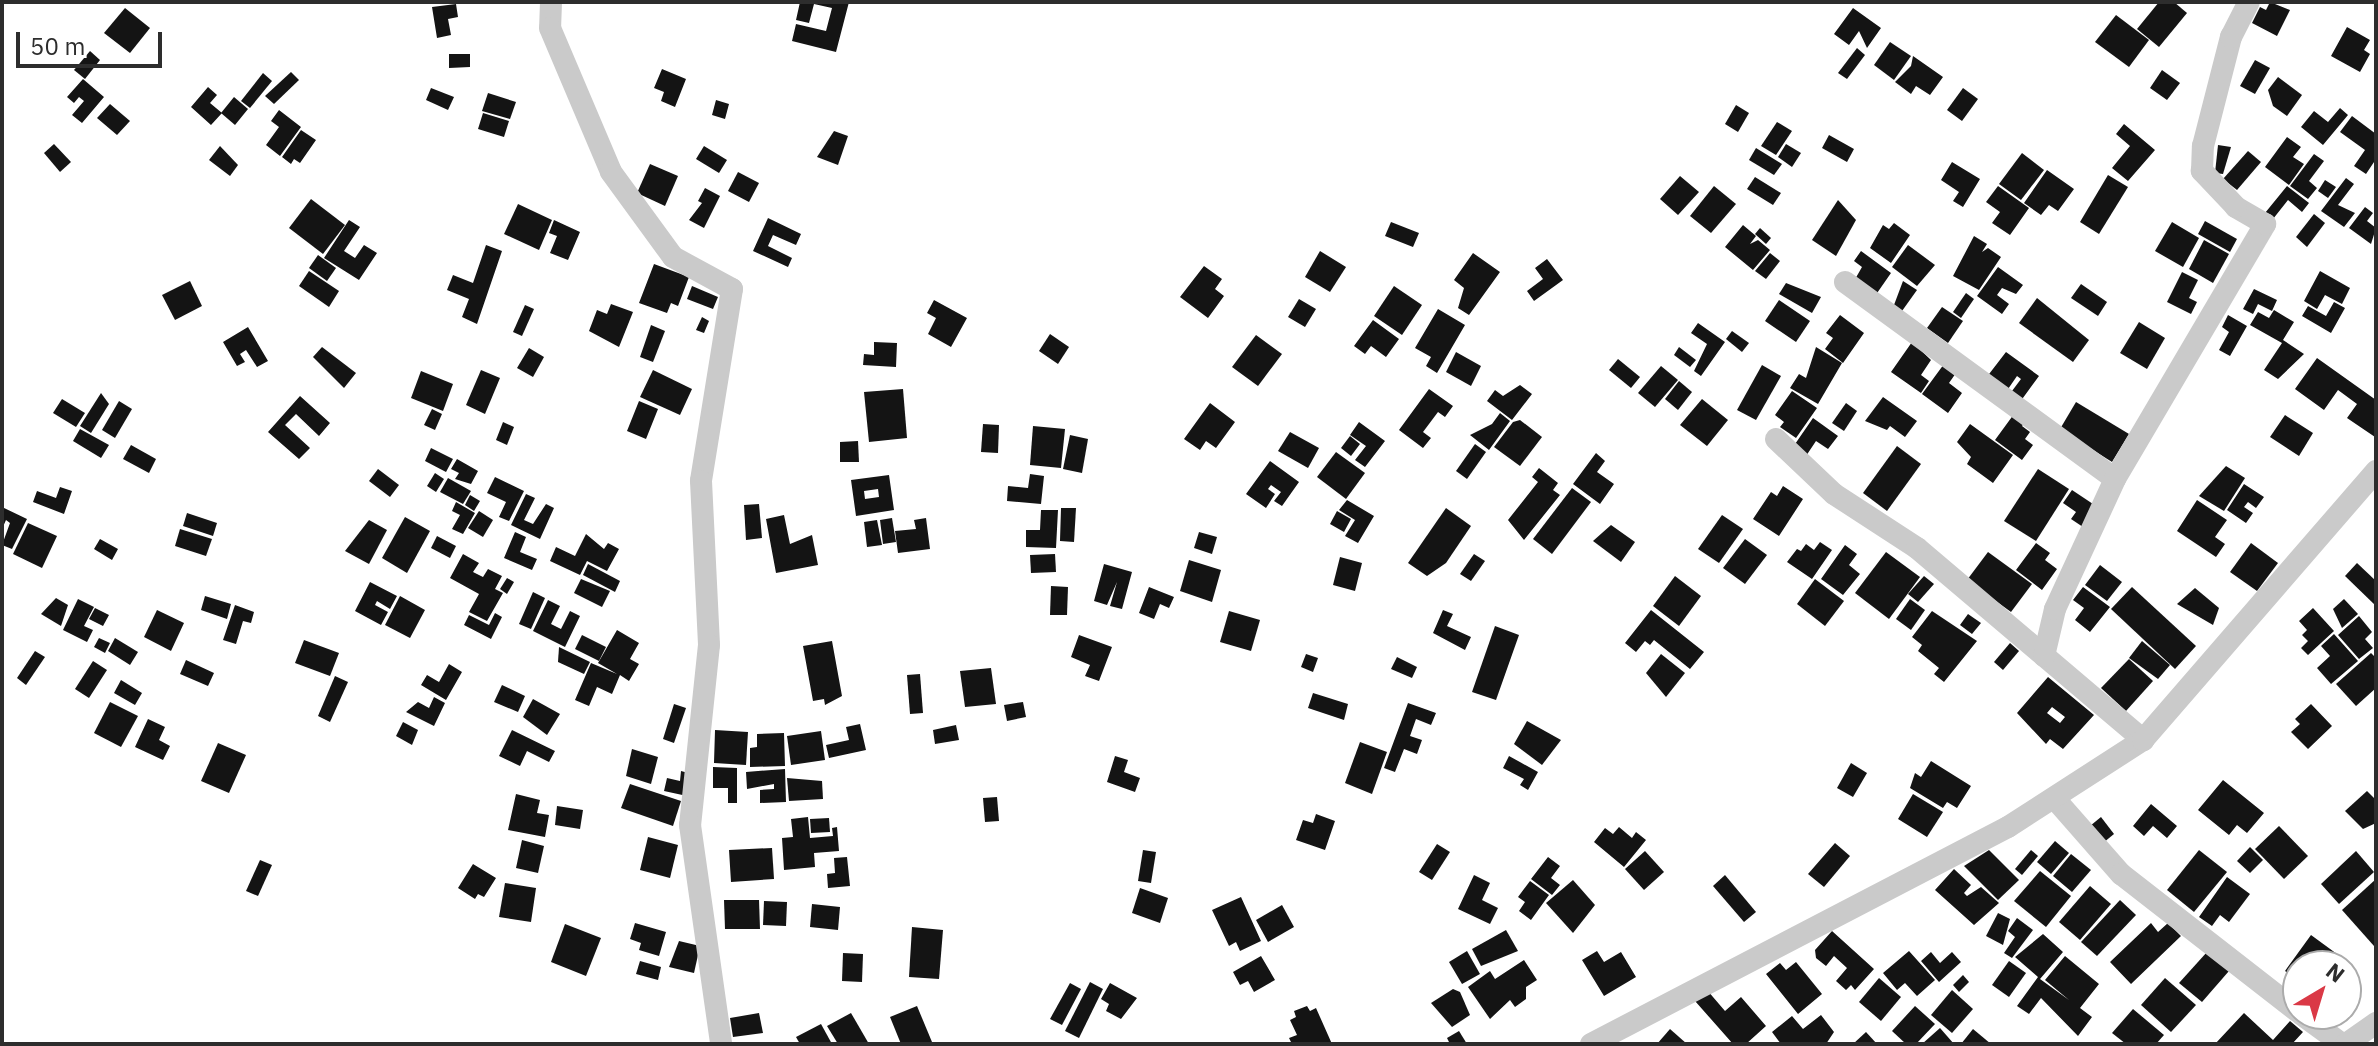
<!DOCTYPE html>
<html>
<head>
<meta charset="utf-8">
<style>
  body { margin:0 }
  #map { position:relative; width:2378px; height:1046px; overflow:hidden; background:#fff; font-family:"IBM Plex Sans",sans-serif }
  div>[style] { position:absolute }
  .building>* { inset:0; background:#141414 }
  .minor>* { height:22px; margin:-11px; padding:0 11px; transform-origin:11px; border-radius:11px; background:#cacaca }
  span { translate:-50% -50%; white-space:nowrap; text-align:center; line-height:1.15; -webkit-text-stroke:8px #fff; paint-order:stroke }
  .frame { position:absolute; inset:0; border:4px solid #2d2d2d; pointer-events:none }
  .north { position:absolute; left:2282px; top:950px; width:80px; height:80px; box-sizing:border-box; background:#fff; border:2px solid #ababab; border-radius:50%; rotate:38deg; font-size:22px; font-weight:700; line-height:32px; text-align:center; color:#2d2d2d }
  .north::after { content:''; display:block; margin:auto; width:28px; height:36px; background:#da3946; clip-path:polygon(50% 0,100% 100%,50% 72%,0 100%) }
  .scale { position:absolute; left:16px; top:32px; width:146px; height:36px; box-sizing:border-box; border:4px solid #2d2d2d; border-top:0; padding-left:10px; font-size:24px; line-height:28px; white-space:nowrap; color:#2d2d2d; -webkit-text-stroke:6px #fff; paint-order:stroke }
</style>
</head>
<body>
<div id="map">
  <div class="building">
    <div style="clip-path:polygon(800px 2px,849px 2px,836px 52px,792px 41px,796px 24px,826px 31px,832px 8px,814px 4px,809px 23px,796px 20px)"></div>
    <div style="clip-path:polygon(2159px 2px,2174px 2px,2187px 13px,2159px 47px,2137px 29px)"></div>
    <div style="clip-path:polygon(2270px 2px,2290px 10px,2277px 36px,2252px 23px,2260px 7px,2266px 10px)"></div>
    <div style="clip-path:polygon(456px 4px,458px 17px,448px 19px,451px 35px,437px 38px,432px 7px)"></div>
    <div style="clip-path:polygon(125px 8px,150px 28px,130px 53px,104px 33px)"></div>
    <div style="clip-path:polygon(1853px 8px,1881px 28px,1867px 48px,1859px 31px,1849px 45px,1834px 34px)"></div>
    <div style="clip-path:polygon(2116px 15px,2149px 40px,2129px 67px,2095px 42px)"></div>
    <div style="clip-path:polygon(2347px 27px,2370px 40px,2364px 50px,2370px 54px,2360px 72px,2331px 56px)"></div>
    <div style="clip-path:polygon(1890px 42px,1911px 56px,1894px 80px,1874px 65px)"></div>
    <div style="clip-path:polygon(1857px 48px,1865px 55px,1847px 79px,1838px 73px)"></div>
    <div style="clip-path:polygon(90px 51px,100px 60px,85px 79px,74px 70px)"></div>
    <div style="clip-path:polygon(449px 54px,470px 54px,470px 67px,449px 68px)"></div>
    <div style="clip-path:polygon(1913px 56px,1943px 77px,1930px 95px,1916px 86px,1911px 94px,1895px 82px,1911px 66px)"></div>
    <div style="clip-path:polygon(2255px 60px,2270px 68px,2255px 94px,2240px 86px)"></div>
    <div style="clip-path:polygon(662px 69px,686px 79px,675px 107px,661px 101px,664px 92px,654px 88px)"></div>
    <div style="clip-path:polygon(2162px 70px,2180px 83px,2167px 100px,2150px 88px)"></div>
    <div style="clip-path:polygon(291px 72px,299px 80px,274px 104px,265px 96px)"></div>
    <div style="clip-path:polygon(263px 73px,272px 81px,250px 108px,241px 101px)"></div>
    <div style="clip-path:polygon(2278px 77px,2302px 95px,2287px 116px,2273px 106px,2268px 90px)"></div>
    <div style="clip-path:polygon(83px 79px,104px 97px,82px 123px,72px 115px,84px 101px,79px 97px,74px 103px,67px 97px)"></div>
    <div style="clip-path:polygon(208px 87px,217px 95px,210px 103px,222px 113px,211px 125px,191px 107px)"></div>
    <div style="clip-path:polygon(431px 88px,454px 97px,448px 110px,426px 100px)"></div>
    <div style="clip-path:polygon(1963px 88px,1978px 99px,1962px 121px,1947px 110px)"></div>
    <div style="clip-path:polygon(488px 93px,516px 102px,510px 119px,482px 111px)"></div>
    <div style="clip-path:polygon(234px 97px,248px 109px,235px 125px,221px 113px)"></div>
    <div style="clip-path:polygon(716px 100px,729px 104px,725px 119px,712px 115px)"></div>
    <div style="clip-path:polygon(110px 104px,130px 121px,117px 135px,97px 118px)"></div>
    <div style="clip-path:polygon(1736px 105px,1749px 113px,1738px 132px,1725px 124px)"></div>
    <div style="clip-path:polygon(2340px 108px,2348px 115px,2323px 145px,2301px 127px,2314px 111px,2328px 122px)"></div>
    <div style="clip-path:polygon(279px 110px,301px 127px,280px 156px,266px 145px,279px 127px,271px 121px)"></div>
    <div style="clip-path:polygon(483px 113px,509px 121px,504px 137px,478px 129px)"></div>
    <div style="clip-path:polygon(2352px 116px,2376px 134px,2376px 159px,2366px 174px,2354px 166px,2365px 150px,2340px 132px)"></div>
    <div style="clip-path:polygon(1777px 122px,1792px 131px,1776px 155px,1761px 146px)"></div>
    <div style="clip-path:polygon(2124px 124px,2155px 150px,2128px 181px,2112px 168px,2130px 146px,2116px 134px)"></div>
    <div style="clip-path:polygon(301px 130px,316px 140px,300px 163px,294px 159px,291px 164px,282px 157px)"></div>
    <div style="clip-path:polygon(834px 131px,848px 136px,838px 165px,817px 157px)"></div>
    <div style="clip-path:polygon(1829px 135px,1854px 149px,1847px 162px,1822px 148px)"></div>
    <div style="clip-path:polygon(2287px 137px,2301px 147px,2293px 157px,2304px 164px,2289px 185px,2265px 167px)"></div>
    <div style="clip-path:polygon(54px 144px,71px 162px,60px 172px,44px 153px)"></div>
    <div style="clip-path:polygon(1786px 144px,1801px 153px,1792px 167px,1778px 157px)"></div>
    <div style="clip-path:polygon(2218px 145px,2231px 147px,2223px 174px,2215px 173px)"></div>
    <div style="clip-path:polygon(220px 146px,238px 165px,230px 176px,209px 160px)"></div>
    <div style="clip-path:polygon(704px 146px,727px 160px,719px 173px,696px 159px)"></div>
    <div style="clip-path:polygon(1756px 148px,1782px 164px,1774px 175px,1749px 160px)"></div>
    <div style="clip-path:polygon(2248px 151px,2261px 162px,2237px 190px,2223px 179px)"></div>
    <div style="clip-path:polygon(2022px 153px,2044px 170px,2021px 200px,1999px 184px)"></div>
    <div style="clip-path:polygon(2314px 154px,2324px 161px,2309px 181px,2317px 188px,2308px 199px,2290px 186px)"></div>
    <div style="clip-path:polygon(1952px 162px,1980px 179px,1963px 207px,1953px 201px,1959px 192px,1941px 180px)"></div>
    <div style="clip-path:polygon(650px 164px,678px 176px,665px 206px,637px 193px)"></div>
    <div style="clip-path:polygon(2047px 170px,2074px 189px,2058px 211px,2049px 205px,2041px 215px,2024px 203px)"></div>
    <div style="clip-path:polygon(738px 172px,759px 183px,749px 202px,728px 191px)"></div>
    <div style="clip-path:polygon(2108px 175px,2128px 187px,2099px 234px,2080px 222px)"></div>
    <div style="clip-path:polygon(1680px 176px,1699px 192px,1678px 215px,1660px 199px)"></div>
    <div style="clip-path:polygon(1755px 177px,1781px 193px,1773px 205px,1747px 189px)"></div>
    <div style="clip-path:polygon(2346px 178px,2354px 184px,2338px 205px,2355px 213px,2344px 227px,2321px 211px)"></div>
    <div style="clip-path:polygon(2325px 180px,2336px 187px,2328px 198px,2318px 191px)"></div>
    <div style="clip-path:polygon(1714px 186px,1736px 204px,1711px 233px,1690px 216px)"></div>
    <div style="clip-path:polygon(1998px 186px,2029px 208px,2010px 235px,1992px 223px,2000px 212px,1986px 202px)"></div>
    <div style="clip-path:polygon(2287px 186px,2309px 203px,2302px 212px,2288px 200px,2273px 219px,2265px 213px)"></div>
    <div style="clip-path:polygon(705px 188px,720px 196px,704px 228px,689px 220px,702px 203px,698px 201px)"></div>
    <div style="clip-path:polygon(311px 199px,345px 225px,323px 254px,289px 228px)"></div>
    <div style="clip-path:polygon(1838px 200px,1856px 220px,1836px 256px,1812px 240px)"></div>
    <div style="clip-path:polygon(518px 204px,552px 220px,539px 250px,504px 234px)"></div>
    <div style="clip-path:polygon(2365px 207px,2373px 213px,2367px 221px,2376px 228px,2371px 244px,2349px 228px)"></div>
    <div style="clip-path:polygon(2314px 214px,2325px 223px,2307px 247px,2296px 237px)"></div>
    <div style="clip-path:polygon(768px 218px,801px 234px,796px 245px,773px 235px,768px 246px,792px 258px,788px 267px,753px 251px)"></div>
    <div style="clip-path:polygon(349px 220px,360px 227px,344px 251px,355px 258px,364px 245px,377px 253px,359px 280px,324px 258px)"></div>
    <div style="clip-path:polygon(554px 220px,580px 232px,568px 260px,550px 253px,557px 236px,549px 233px)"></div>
    <div style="clip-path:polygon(2205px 221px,2237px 239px,2230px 252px,2198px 234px)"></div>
    <div style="clip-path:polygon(1391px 222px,1419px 233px,1413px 247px,1385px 236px)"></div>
    <div style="clip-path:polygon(2172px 222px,2199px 238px,2183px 267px,2155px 251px)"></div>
    <div style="clip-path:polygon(1894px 223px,1910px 235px,1891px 263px,1870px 248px,1883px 225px,1889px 229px)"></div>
    <div style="clip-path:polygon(1743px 225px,1756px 236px,1750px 244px,1758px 240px,1770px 250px,1753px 270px,1725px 247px)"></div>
    <div style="clip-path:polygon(1760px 228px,1771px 238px,1766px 244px,1755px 234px)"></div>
    <div style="clip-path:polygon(1974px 236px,1987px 244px,1982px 252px,1988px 248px,2001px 257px,1979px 290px,1953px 276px)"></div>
    <div style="clip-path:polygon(2204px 240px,2229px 254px,2213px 283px,2189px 269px)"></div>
    <div style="clip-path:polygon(486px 245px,502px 251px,477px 324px,462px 317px,469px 299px,447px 290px,453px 275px,473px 283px)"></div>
    <div style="clip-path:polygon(1908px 245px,1935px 265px,1917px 286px,1892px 267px)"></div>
    <div style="clip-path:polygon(1320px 251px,1346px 267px,1330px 292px,1305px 277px)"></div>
    <div style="clip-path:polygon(1861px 251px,1891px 273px,1875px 296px,1854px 281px,1862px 267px,1854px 261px)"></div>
    <div style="clip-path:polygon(1473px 253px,1500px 272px,1469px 315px,1458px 308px,1464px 288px,1454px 280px)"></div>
    <div style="clip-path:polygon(1770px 253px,1780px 261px,1766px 279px,1755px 271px)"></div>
    <div style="clip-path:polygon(318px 255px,336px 268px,327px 281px,309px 268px)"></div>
    <div style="clip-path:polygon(1547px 259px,1563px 280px,1534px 301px,1527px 291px,1543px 279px,1535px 268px)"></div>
    <div style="clip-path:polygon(654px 264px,689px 277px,678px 306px,671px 303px,667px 313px,639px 303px)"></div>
    <div style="clip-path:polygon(1204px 266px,1222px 279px,1215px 289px,1224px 296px,1208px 318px,1180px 297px)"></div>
    <div style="clip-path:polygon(1998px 267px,2023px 285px,2016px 294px,2002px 288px,1997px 295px,2009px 304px,2002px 314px,1977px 296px)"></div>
    <div style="clip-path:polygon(309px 271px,339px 291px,329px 307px,299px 286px)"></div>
    <div style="clip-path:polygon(2320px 271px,2350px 288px,2342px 304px,2325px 295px,2317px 309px,2304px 301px)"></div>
    <div style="clip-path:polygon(2182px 272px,2198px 280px,2189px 298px,2197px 302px,2191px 314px,2167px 302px)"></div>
    <div style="clip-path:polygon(190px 281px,202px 306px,175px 320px,162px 295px)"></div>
    <div style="clip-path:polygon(1903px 281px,1917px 290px,1902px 311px,1894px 305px)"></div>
    <div style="clip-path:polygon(1786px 283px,1821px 297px,1812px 313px,1779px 294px)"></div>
    <div style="clip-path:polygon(2081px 284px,2107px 302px,2098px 316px,2071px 298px)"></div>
    <div style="clip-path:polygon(692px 286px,718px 297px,713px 309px,687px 299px)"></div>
    <div style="clip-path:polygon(1394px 286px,1422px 305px,1402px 335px,1374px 316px)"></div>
    <div style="clip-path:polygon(2254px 289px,2277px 300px,2272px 311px,2258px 304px,2253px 314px,2243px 309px)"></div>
    <div style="clip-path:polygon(1966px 293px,1974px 299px,1961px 318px,1953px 312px)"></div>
    <div style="clip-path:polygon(2037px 298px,2089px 340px,2073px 362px,2019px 323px)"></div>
    <div style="clip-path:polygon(1299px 299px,1316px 309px,1305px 327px,1288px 317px)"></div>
    <div style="clip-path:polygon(934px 300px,967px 318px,951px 347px,928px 334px,936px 318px,927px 313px)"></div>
    <div style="clip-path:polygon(1779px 300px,1810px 321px,1796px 342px,1765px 321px)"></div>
    <div style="clip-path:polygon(2334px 302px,2345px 308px,2331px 333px,2302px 316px,2308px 306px,2326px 316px)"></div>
    <div style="clip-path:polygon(611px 304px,633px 312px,619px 347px,589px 331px,597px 310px,607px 314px)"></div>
    <div style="clip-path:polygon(525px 305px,534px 309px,522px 336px,513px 332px)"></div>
    <div style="clip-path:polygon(1942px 307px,1963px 321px,1948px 343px,1927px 328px)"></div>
    <div style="clip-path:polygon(1438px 309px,1465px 325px,1437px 373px,1426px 366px,1431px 357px,1415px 348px)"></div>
    <div style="clip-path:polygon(2274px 310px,2294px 322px,2283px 340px,2304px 354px,2278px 379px,2264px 370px,2282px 343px,2250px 325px,2258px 312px,2269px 318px)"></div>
    <div style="clip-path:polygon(1840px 315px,1864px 333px,1843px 363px,1825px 349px,1833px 338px,1826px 333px)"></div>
    <div style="clip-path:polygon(2228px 315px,2247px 326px,2230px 356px,2219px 350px,2229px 332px,2222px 327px)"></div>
    <div style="clip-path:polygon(702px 317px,709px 321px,704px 333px,696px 330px)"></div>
    <div style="clip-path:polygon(1373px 320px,1399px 339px,1386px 357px,1371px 346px,1365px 354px,1354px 346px)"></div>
    <div style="clip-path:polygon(2139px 322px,2165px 338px,2147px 369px,2120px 353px)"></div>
    <div style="clip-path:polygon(1698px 323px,1725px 342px,1701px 376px,1694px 371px,1707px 344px,1691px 333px)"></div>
    <div style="clip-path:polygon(651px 325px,665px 331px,653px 362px,640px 357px)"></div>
    <div style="clip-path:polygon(248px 327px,268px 361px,257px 367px,246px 350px,240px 354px,245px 362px,237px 366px,223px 342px)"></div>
    <div style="clip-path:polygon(1732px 331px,1749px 343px,1742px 352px,1726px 339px)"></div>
    <div style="clip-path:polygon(1050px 334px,1069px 347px,1058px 364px,1039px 351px)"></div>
    <div style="clip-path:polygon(1256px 335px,1282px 354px,1258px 386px,1232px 367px)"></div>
    <div style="clip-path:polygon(874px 342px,897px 343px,896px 367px,863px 365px,864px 354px,874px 355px)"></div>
    <div style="clip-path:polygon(1912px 342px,1931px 360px,1921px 375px,1929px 381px,1921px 393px,1891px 372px)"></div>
    <div style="clip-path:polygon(322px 347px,356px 373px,344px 388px,313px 357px)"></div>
    <div style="clip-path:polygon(1679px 347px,1696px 360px,1690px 367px,1674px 355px)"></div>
    <div style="clip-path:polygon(1816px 347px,1842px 363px,1818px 404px,1790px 388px,1799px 374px,1806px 378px)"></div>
    <div style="clip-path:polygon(529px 348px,544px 357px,533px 377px,517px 368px)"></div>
    <div style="clip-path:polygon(1456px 352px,1481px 366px,1471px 386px,1446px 372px)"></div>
    <div style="clip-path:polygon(2006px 352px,2039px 376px,2020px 402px,2009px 395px,2021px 379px,2017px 376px,2006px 392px,1986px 378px)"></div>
    <div style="clip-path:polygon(2317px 358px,2376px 400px,2375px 437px,2347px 418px,2357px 404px,2338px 390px,2324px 410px,2295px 389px)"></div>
    <div style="clip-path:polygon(1618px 359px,1640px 377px,1631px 388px,1609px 370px)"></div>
    <div style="clip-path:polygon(1944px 364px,1956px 373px,1949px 383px,1962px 393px,1948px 413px,1922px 394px)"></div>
    <div style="clip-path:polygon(1762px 365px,1781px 376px,1756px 420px,1737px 410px)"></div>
    <div style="clip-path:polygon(1661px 366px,1678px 380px,1655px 407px,1638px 393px)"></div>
    <div style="clip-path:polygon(481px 370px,500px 378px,485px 414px,466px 405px)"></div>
    <div style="clip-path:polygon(653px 370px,692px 389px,680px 415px,640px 397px)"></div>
    <div style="clip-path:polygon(421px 371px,453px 384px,443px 411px,411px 398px)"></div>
    <div style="clip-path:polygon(1679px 381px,1692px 392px,1678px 410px,1665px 399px)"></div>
    <div style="clip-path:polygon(1520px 385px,1532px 394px,1512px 420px,1487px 401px,1495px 390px,1503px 396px)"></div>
    <div style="clip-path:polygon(903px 389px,907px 438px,869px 442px,864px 392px)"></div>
    <div style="clip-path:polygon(1429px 389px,1453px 406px,1445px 417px,1438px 412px,1423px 432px,1431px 438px,1423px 448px,1399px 430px)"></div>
    <div style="clip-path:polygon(1792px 391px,1817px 408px,1796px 438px,1780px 427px,1784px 422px,1775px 415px)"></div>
    <div style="clip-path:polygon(101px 393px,109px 404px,91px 433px,80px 426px)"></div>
    <div style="clip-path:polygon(300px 396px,330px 423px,319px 436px,296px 414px,285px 425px,310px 448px,299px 459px,268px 432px)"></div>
    <div style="clip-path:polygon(1883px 397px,1917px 421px,1905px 437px,1890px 426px,1887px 430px,1865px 421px)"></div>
    <div style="clip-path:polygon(62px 399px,85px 413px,76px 427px,53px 413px)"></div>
    <div style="clip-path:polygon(1702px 399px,1728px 420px,1707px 446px,1680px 425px)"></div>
    <div style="clip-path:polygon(119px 401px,132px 409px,115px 438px,102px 430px)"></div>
    <div style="clip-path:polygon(639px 401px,658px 409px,646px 439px,627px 431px)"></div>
    <div style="clip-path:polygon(2076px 402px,2129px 434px,2112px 462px,2060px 429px)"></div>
    <div style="clip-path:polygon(1210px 403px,1235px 422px,1216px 448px,1206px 441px,1200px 450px,1184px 439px)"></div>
    <div style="clip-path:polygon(1846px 403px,1857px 411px,1844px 431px,1832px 423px)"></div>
    <div style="clip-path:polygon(432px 409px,442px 414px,435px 430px,424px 425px)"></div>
    <div style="clip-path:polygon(1500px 413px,1510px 421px,1489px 450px,1470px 435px,1492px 424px)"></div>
    <div style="clip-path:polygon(2014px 414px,2025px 422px,2022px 426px,2030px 432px,2025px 439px,2033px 445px,2022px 460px,1995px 440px)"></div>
    <div style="clip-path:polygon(2285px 415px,2313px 433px,2299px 456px,2270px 437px)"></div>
    <div style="clip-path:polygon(1813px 418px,1838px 436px,1828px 449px,1816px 441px,1806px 456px,1793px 447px)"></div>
    <div style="clip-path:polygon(1520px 420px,1542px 437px,1520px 466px,1494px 447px,1513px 422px)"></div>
    <div style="clip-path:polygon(503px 422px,514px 427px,507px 445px,496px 440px)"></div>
    <div style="clip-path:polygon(1359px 422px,1385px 441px,1365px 467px,1355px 460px,1366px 446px,1350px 435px)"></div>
    <div style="clip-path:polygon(983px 424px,999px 425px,998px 453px,981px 452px)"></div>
    <div style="clip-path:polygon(1970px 424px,2013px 455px,1993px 483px,1967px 464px,1971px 457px,1957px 442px)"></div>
    <div style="clip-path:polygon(1033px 426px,1065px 429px,1061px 468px,1030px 465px)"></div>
    <div style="clip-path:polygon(80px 429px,109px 445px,101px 458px,73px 441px)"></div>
    <div style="clip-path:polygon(1290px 432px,1319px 448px,1308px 468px,1278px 451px)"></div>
    <div style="clip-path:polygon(1070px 435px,1088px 439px,1082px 473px,1063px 469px)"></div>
    <div style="clip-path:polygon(1350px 436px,1360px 444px,1351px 456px,1341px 448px)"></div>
    <div style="clip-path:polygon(858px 441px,859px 462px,840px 462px,840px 442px)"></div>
    <div style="clip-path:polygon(1475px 444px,1486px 452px,1467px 479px,1456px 471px)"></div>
    <div style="clip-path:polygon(131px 445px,156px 459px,149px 473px,123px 459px)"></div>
    <div style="clip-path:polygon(1897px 446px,1921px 464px,1887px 511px,1863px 493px)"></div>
    <div style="clip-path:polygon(431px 448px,453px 459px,446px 472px,425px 461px)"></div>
    <div style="clip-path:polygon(1336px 452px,1365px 473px,1346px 499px,1317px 477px)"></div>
    <div style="clip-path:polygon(1596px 453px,1605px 461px,1597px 472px,1614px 484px,1600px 504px,1573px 484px)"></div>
    <div style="clip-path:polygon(457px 459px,478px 471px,471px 484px,455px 479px,459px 473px,451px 469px)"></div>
    <div style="clip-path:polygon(1270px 461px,1299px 482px,1282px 506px,1274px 501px,1281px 492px,1271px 485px,1268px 489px,1275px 494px,1266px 508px,1246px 494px)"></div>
    <div style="clip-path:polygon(2226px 466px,2245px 478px,2224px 511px,2199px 496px)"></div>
    <div style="clip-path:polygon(1539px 468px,1558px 483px,1553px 490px,1560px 495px,1524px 540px,1508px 520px,1538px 482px,1532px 477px)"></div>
    <div style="clip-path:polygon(378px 469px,399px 485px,390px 497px,369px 481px)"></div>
    <div style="clip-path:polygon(2038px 469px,2069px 489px,2036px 541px,2004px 521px)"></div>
    <div style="clip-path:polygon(435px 473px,444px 479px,436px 492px,427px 486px)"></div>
    <div style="clip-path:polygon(1030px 474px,1044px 476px,1041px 504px,1007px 501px,1008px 486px,1028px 488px)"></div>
    <div style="clip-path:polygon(evenodd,889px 475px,894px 510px,856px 516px,851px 480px,889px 475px,878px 489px,879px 497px,865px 499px,864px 491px,878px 489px)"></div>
    <div style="clip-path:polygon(495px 477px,524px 491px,509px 521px,499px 517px,506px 502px,487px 493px)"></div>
    <div style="clip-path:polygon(448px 478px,471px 491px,463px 504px,440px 492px)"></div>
    <div style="clip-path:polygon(2244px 484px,2264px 497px,2256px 508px,2248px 502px,2244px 507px,2253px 513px,2246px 523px,2227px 510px)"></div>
    <div style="clip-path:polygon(1783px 486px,1803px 499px,1779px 536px,1753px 519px,1771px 492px,1777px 496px)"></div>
    <div style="clip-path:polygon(60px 487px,72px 491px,64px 514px,33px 502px,37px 491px,56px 498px)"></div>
    <div style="clip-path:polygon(1572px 488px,1591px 502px,1552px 554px,1533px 539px)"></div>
    <div style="clip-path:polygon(2072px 490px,2096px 506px,2083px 527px,2071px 519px,2076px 512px,2063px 503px)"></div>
    <div style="clip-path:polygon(526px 494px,535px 498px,524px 520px,533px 524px,546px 504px,554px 508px,540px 539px,511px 525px)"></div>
    <div style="clip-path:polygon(470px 495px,480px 501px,474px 511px,465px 505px)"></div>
    <div style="clip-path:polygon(1347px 500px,1374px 516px,1358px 543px,1345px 536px,1355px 520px,1339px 510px)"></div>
    <div style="clip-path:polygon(2197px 500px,2227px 520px,2215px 537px,2225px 544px,2216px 557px,2177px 531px)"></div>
    <div style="clip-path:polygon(456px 502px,475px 513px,463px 534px,452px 529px,460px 515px,452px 511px)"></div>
    <div style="clip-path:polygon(759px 504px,762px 538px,746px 540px,744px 505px)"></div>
    <div style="clip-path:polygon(2px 507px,27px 519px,12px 549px,2px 545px,10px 523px,6px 520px,2px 529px)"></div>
    <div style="clip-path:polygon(1061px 508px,1076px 508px,1074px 542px,1060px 541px)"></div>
    <div style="clip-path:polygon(1446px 508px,1471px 526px,1446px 563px,1427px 576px,1408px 563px)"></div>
    <div style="clip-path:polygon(1041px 510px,1058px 510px,1056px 548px,1026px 547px,1026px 530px,1040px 530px)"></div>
    <div style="clip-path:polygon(479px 511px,493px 520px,483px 537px,468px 528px)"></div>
    <div style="clip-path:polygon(1337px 511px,1351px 519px,1344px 532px,1330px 524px)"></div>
    <div style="clip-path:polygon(187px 513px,217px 523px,213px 536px,183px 526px)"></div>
    <div style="clip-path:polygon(784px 515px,790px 544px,812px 535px,818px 565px,776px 573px,766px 519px)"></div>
    <div style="clip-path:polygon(1722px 515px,1743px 529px,1719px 563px,1698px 549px)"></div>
    <div style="clip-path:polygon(405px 517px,430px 531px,407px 573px,382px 558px)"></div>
    <div style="clip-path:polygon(892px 518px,896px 542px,883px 544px,880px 520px)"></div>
    <div style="clip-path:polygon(926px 518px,930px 549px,898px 553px,895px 531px,916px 529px,914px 520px)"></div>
    <div style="clip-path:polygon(369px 520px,387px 530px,369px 564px,345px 551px)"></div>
    <div style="clip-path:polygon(877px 520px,882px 545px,867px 547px,864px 522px)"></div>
    <div style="clip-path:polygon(28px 523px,57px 536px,42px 568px,13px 554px)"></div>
    <div style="clip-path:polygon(1611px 525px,1635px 542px,1621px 562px,1593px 541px)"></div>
    <div style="clip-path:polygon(180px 529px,212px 539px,206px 556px,175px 546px)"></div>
    <div style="clip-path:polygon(515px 532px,526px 537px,520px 552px,537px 559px,532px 570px,504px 558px)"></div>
    <div style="clip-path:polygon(1199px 532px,1217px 537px,1212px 554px,1194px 548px)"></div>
    <div style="clip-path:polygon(586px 534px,604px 549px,608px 543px,619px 549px,607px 571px,587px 561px,580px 575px,550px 561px,556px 547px,575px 556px)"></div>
    <div style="clip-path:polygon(437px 536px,456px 546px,450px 558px,431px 548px)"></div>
    <div style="clip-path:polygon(100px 539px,118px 549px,112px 560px,94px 549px)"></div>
    <div style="clip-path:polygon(1745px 539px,1767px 555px,1745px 584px,1723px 568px)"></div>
    <div style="clip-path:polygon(1820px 542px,1832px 550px,1812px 579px,1787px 562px,1797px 549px,1801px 551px,1806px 544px,1814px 550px)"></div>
    <div style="clip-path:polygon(2036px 543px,2050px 553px,2045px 560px,2057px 569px,2042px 590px,2016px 570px)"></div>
    <div style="clip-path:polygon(2251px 543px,2278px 563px,2257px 591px,2230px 572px)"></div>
    <div style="clip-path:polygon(1845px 545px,1857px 554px,1849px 565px,1860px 574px,1843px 595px,1821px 579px)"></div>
    <div style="clip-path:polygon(1886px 552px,1920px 577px,1889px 619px,1855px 593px)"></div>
    <div style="clip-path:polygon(1988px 552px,2032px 584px,2011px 612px,1967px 580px)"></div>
    <div style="clip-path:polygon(463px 554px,479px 563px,473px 572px,483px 577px,488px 569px,502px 576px,495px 589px,503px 593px,487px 621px,469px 612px,479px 594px,450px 578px)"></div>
    <div style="clip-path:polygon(1055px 554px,1056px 572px,1031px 573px,1030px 555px)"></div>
    <div style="clip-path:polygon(1474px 554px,1485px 561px,1471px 581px,1460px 574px)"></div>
    <div style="clip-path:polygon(1340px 557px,1362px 563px,1355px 591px,1333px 585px)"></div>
    <div style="clip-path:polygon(1189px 560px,1221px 570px,1212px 602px,1180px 591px)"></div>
    <div style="clip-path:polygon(2357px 563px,2376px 581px,2376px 606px,2345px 576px)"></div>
    <div style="clip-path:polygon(588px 564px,620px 581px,615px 592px,583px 575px)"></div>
    <div style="clip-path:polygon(1104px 564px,1132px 572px,1122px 609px,1110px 606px,1117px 582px,1107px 605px,1094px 601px)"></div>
    <div style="clip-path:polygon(2100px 565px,2122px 582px,2107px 601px,2085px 585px)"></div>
    <div style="clip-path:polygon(1675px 576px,1701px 596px,1679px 626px,1653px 606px)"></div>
    <div style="clip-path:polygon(1924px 576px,1934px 584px,1918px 602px,1908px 594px)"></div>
    <div style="clip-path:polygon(507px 578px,514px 582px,507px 594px,500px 589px)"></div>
    <div style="clip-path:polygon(581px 579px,610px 591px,602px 607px,574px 593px)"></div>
    <div style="clip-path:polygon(1815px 579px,1844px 601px,1825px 626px,1797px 604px)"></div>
    <div style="clip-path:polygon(370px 582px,397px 596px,390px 609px,377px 601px,375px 605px,388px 612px,381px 625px,355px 611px)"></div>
    <div style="clip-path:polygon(1051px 586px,1068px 587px,1067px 615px,1050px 615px)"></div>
    <div style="clip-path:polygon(1149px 587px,1174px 597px,1169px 608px,1160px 604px,1154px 619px,1139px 613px)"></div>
    <div style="clip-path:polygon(2083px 587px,2110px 607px,2090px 632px,2075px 620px,2084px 608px,2073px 600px)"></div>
    <div style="clip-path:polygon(2132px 587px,2196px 646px,2175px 669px,2111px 609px)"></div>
    <div style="clip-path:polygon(2195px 588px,2219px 608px,2213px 625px,2177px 604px)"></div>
    <div style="clip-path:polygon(533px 592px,545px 598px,531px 629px,519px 624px)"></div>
    <div style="clip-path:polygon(205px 596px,231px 604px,227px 619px,201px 610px)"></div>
    <div style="clip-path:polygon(400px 596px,425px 610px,410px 638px,385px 625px)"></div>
    <div style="clip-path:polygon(56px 598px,68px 605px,61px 626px,41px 614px)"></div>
    <div style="clip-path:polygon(78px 599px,94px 607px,84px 626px,93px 630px,87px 642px,63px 630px)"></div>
    <div style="clip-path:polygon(1910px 599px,1925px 610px,1911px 630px,1896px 619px)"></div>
    <div style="clip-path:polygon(2344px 599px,2358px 614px,2342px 628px,2333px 609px)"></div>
    <div style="clip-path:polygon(548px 600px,560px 606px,551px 624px,561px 629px,570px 611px,580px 616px,565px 647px,533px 631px)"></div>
    <div style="clip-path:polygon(235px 605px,254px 612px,251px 623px,243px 621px,236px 644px,223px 640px)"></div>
    <div style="clip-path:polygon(95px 608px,109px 615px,103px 626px,89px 619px)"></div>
    <div style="clip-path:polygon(2313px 608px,2334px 631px,2308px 655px,2301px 648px,2308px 641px,2302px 635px,2307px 630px,2299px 621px)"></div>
    <div style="clip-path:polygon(157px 610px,184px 623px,171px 651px,144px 637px)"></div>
    <div style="clip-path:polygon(1443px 610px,1453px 614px,1447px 626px,1471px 637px,1465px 650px,1433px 633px)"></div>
    <div style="clip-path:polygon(1651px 610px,1704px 652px,1690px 669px,1654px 640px,1650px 645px,1645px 641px,1636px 652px,1625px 643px)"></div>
    <div style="clip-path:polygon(1229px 611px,1260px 620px,1251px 651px,1220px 642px)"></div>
    <div style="clip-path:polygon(1932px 611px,1977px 641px,1944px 682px,1934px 674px,1939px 668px,1918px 651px,1922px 645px,1912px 637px)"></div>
    <div style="clip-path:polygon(495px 613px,502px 617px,491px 639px,464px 625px,469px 615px,489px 625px)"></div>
    <div style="clip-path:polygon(1968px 614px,1981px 623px,1972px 634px,1960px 625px)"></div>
    <div style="clip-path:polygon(2359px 616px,2372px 632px,2365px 639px,2373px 648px,2359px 659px,2338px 635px)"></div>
    <div style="clip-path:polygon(1495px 626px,1519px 635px,1496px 700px,1472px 692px)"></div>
    <div style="clip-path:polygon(617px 630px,639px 643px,630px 659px,639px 664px,629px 681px,620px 675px,612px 694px,597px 687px,589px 706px,575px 700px,591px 663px,617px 674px,598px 663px)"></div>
    <div style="clip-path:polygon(2334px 634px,2358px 661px,2331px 684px,2317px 668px,2330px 656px,2321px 646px)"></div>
    <div style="clip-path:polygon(582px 635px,606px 647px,599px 661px,575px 649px)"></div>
    <div style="clip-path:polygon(1079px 635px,1112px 647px,1099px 681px,1085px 676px,1090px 665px,1071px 657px)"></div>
    <div style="clip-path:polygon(99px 638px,110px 643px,105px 653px,94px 647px)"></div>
    <div style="clip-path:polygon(115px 638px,138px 652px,130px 665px,108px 651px)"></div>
    <div style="clip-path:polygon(304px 640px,339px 653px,330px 676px,295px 663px)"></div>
    <div style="clip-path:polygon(832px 641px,842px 696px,825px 705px,824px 699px,813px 701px,803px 646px)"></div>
    <div style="clip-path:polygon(2142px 641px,2170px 665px,2158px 679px,2129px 658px)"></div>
    <div style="clip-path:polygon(2010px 643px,2019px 651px,2003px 670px,1994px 662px)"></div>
    <div style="clip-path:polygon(559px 647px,590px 662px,584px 674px,558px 662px)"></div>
    <div style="clip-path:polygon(35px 651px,45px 657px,26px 685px,17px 678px)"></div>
    <div style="clip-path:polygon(2371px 653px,2376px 658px,2376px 688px,2356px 706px,2336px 684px)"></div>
    <div style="clip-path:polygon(1306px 654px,1318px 658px,1313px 672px,1301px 667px)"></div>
    <div style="clip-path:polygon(1661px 654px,1685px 673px,1666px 697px,1646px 673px)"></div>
    <div style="clip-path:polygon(1397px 657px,1417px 667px,1412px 678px,1391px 669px)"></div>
    <div style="clip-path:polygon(2129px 659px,2153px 681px,2126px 711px,2101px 688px)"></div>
    <div style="clip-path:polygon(186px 660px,214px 673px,208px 686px,180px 674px)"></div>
    <div style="clip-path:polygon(93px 661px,107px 670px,89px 698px,75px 689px)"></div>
    <div style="clip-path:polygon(449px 664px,462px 672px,446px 700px,421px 685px,427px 675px,439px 682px)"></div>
    <div style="clip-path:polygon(991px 668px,996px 704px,965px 707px,960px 671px)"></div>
    <div style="clip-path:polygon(920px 674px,923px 713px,910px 714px,907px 675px)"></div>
    <div style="clip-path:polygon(335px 676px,348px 682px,330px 722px,318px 716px)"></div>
    <div style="clip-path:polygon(evenodd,2048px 677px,2094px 715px,2063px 749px,2050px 739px,2046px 744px,2017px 713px,2048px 677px,2052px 707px,2065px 717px,2060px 723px,2047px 713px,2052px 707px)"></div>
    <div style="clip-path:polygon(121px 680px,142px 693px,135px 705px,114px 693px)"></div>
    <div style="clip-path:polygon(502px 685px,525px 696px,518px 712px,494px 702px)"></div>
    <div style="clip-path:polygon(1313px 693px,1348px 704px,1344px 720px,1308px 708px)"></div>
    <div style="clip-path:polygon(434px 697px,445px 703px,434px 726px,406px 712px,418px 702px,429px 708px)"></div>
    <div style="clip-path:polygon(533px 699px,560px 714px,547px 735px,523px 717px)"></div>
    <div style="clip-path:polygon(110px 702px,138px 716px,121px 747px,94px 733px)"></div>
    <div style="clip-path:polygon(1023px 702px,1026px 717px,1007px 721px,1004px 705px)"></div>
    <div style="clip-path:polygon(1408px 703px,1436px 713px,1431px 725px,1416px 719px,1410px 736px,1422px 740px,1417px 754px,1404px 749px,1395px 772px,1384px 768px)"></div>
    <div style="clip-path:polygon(674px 704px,686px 708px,674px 743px,663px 739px)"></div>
    <div style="clip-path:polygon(2311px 704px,2332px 726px,2308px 749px,2291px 732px,2300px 724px,2295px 719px)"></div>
    <div style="clip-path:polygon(148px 719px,165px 727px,159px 740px,170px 746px,163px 760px,135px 747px)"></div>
    <div style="clip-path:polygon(1527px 721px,1561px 740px,1542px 765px,1514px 744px)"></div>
    <div style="clip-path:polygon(403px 722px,418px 730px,412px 745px,396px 736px)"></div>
    <div style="clip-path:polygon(860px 724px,866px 750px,829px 758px,826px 745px,849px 740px,846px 727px)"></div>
    <div style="clip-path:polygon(956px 725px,959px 740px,935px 744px,933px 730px)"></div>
    <div style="clip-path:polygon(512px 730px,555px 751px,549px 762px,527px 751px,520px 766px,499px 756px)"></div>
    <div style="clip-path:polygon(715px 730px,748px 732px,746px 765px,714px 763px)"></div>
    <div style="clip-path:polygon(821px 731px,825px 760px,791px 765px,787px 736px)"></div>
    <div style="clip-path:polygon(784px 733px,785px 766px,750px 767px,750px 748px,757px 747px,757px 734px)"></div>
    <div style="clip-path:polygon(1360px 742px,1387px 752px,1372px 794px,1345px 783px)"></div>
    <div style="clip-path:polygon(218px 743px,246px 755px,229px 793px,201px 781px)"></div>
    <div style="clip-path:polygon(632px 749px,658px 757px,651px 784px,626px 776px)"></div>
    <div style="clip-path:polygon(1115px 756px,1128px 760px,1124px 772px,1140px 778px,1135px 792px,1107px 782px)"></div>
    <div style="clip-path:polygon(1509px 756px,1538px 772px,1528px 790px,1520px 785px,1524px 779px,1503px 768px)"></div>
    <div style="clip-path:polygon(1931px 761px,1971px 786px,1957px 808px,1947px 802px,1943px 808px,1910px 788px,1915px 773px,1921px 777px)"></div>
    <div style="clip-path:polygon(1851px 763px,1867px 773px,1853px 797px,1837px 788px)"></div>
    <div style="clip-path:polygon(713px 767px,737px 768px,737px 803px,728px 803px,728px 788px,713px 788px)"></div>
    <div style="clip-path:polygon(785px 769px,786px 802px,760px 803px,760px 790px,774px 789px,774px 784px,747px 789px,746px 772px)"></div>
    <div style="clip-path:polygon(681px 771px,692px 774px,687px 796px,664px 791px,667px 778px,680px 781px)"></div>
    <div style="clip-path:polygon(787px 778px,822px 781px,823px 799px,789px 801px)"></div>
    <div style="clip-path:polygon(2223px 780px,2264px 813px,2247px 833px,2237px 825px,2229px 835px,2198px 810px)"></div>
    <div style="clip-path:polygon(630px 784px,681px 801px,673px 826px,621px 808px)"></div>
    <div style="clip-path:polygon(2367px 791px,2376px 800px,2376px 823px,2363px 829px,2345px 811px)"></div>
    <div style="clip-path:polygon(516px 794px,540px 800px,537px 813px,549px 815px,545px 837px,508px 830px)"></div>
    <div style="clip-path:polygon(1913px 794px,1943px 812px,1927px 837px,1898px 819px)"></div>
    <div style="clip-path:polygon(997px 797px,999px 821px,985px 822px,983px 798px)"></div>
    <div style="clip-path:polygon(2151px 804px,2177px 826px,2167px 838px,2153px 826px,2144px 836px,2133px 826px)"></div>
    <div style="clip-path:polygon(557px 806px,583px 810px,580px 829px,555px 825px)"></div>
    <div style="clip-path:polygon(1316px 814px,1335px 821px,1325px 850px,1296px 840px,1303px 820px,1313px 823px)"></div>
    <div style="clip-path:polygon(808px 817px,810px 838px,833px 836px,832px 828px,837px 827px,839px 851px,814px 853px,815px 867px,784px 870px,782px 838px,793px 837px,791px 819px)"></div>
    <div style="clip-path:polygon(2101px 817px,2114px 834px,2103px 843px,2090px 826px)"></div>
    <div style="clip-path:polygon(829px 818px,830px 832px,811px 833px,810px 819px)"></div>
    <div style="clip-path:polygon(2279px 826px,2308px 856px,2284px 879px,2255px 849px)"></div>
    <div style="clip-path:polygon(1619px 827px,1632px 838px,1636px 832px,1646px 840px,1624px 867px,1594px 842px,1605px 828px,1613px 834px)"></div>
    <div style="clip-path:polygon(648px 837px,678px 845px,670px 878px,640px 870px)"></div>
    <div style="clip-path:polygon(522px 840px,544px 846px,538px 873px,516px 868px)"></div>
    <div style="clip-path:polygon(2055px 841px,2069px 853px,2051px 874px,2037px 862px)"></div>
    <div style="clip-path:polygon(1835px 843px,1850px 856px,1824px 887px,1808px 874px)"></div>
    <div style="clip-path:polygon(1437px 844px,1450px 852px,1432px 880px,1419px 872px)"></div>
    <div style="clip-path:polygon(2250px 847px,2263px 860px,2250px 873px,2237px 861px)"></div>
    <div style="clip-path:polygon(772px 848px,774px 879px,731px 882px,729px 850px)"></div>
    <div style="clip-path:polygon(1143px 850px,1156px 852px,1151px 883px,1138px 881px)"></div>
    <div style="clip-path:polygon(1989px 850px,2019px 880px,1998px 900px,1964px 866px)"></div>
    <div style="clip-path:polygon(2031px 850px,2038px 856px,2022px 875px,2015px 869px)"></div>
    <div style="clip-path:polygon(2199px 850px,2227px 872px,2194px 912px,2167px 890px)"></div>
    <div style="clip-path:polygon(1645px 851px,1664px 872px,1644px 890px,1625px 869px)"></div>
    <div style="clip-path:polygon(2356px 851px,2374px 872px,2339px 904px,2321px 884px)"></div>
    <div style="clip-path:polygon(2071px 854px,2091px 870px,2072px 892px,2053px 876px)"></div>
    <div style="clip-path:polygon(847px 857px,850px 886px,828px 888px,827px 874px,835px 873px,834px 858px)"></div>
    <div style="clip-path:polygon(1548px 857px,1560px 866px,1551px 878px,1560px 885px,1552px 895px,1531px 879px)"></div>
    <div style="clip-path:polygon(260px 860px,272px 865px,258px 896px,246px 891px)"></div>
    <div style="clip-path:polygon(473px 864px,496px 878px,484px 897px,478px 894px,475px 899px,458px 888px)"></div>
    <div style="clip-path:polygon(1954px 869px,1971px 885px,1964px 893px,1967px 896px,1981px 887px,1999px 903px,1974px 925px,1935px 890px)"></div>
    <div style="clip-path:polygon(2040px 871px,2071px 896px,2046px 927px,2014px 901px)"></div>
    <div style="clip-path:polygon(1474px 875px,1490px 883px,1482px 900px,1498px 908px,1490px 924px,1458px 909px)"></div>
    <div style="clip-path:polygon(1725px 875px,1756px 912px,1744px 922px,1713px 886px)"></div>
    <div style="clip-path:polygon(2227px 877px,2250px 894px,2229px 922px,2220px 915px,2212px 926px,2199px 917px)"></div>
    <div style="clip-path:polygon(2376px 879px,2376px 944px,2374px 946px,2342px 910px)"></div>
    <div style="clip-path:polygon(1573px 880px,1595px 905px,1573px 933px,1546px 903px)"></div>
    <div style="clip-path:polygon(1530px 881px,1549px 895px,1531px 920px,1519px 911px,1525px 902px,1518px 897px)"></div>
    <div style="clip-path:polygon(505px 883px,536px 888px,531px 922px,499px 917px)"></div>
    <div style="clip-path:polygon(2090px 886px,2111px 904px,2080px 940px,2059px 922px)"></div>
    <div style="clip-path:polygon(1140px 888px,1168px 898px,1160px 923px,1132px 913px)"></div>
    <div style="clip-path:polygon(1241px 897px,1261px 941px,1240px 951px,1236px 942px,1229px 946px,1212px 910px)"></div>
    <div style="clip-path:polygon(724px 900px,759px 900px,760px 929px,725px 929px)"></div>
    <div style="clip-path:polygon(2120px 900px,2136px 915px,2097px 956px,2081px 942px)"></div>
    <div style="clip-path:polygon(764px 901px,787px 902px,786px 926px,763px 925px)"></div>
    <div style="clip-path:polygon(812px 904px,840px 907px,838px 930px,810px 927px)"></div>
    <div style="clip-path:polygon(1282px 905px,1294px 927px,1268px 942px,1256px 920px)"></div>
    <div style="clip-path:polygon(1998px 913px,2010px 919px,2003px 945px,1986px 936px)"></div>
    <div style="clip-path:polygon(2017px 918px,2033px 930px,2012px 958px,2004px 953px,2015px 937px,2008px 931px)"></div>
    <div style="clip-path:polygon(635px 923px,666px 932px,659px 956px,639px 950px,641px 943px,630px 939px)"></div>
    <div style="clip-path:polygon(2151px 923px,2158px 932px,2168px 923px,2181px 936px,2131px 984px,2110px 962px)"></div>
    <div style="clip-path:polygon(565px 924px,601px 938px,586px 976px,551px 962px)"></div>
    <div style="clip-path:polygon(912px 927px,943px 930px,939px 979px,909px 977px)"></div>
    <div style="clip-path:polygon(1506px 930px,1518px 951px,1481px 966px,1472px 949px)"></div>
    <div style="clip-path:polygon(1832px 931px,1874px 969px,1855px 990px,1851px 985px,1846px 990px,1836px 981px,1847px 968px,1834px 956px,1826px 966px,1816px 958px,1815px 950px)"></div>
    <div style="clip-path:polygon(2043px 934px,2063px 952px,2040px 979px,2069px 1000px,2045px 980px,2065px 956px,2099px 984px,2080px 1008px,2092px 1017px,2078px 1036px,2041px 998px,2029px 1014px,2017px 1006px,2038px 977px,2015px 957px)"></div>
    <div style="clip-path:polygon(2311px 935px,2352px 965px,2346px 974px,2346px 966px,2298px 966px,2298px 980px,2285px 971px)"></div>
    <div style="clip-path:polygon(679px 941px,700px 946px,694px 973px,669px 967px)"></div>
    <div style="clip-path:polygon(1467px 951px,1480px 974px,1462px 984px,1449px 962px)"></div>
    <div style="clip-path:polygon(1597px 951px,1604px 962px,1621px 952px,1636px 977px,1604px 996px,1582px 960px)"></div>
    <div style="clip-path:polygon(1909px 951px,1935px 980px,1917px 996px,1905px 983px,1897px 990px,1883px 973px)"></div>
    <div style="clip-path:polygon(1931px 952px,1940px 963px,1952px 952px,1961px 962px,1939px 982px,1921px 961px)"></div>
    <div style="clip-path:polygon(2207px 952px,2229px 971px,2202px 1002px,2179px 983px)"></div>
    <div style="clip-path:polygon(843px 953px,863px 954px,862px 982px,842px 981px)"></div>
    <div style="clip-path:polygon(1261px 956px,1275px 980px,1254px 992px,1248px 981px,1240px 985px,1233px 972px)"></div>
    <div style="clip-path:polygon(1524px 960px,1537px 980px,1526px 987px,1526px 999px,1515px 1007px,1510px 1000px,1490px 1019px,1468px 987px,1490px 971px,1495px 979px)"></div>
    <div style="clip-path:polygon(640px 961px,661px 967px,658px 980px,636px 974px)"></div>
    <div style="clip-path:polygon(2009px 961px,2026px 973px,2009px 997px,1992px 985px)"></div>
    <div style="clip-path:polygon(1796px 962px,1822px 994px,1798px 1014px,1766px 974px,1780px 963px,1786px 970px)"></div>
    <div style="clip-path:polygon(1963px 975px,1969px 982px,1959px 992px,1953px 985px)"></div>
    <div style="clip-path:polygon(1879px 978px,1901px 997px,1881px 1021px,1859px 1002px)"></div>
    <div style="clip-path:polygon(2165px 978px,2196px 1005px,2171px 1032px,2141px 1005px)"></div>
    <div style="clip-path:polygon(1090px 982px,1103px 989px,1079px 1038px,1065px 1031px)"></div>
    <div style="clip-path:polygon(1070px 983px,1081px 989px,1062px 1025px,1050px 1019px)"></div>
    <div style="clip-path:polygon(1110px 983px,1137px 998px,1121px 1019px,1106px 1011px,1109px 1004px,1101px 999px)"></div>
    <div style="clip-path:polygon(1453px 989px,1460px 992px,1470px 1015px,1452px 1027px,1431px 1003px)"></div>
    <div style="clip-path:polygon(1707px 990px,1725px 1011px,1741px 997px,1766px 1026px,1746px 1044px,1733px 1044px,1695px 1001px)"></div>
    <div style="clip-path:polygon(1952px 990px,1973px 1009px,1952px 1033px,1931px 1015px)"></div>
    <div style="clip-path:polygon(917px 1006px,932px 1042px,901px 1044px,890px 1017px)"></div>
    <div style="clip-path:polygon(1307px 1006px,1310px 1011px,1316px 1008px,1332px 1044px,1292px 1044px,1289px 1038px,1297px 1035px,1290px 1020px,1296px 1017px,1294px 1011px)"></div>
    <div style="clip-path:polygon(1915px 1006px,1935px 1024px,1916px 1044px,1906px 1044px,1892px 1031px)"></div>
    <div style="clip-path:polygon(2133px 1009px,2164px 1035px,2156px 1044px,2126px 1044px,2112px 1033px)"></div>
    <div style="clip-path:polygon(759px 1013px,763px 1033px,733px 1037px,730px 1018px)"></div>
    <div style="clip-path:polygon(851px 1013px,869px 1044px,838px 1044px,827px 1026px)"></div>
    <div style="clip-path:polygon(2244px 1013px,2273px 1040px,2290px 1021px,2303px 1032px,2292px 1044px,2215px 1044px)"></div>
    <div style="clip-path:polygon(1821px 1015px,1834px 1032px,1826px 1044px,1781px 1044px,1772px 1032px,1792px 1016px,1803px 1029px)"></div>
    <div style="clip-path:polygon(821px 1024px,832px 1044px,800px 1044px,796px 1037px)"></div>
    <div style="clip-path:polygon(1940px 1028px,1954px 1044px,1922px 1044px)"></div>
    <div style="clip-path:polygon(1670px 1029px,1687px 1044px,1657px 1044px)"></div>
    <div style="clip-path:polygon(1973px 1029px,1991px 1044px,1961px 1044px)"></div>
    <div style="clip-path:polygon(1459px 1031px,1467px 1044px,1450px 1044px,1447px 1038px)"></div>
    <div style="clip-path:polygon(1866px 1032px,1877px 1044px,1853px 1044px)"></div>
  </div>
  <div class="minor">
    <div style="left:551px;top:2px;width:26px;rotate:92deg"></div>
    <div style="left:550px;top:28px;width:156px;rotate:67deg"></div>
    <div style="left:611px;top:172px;width:105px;rotate:53.9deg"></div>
    <div style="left:673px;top:257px;width:67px;rotate:28.5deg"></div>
    <div style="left:732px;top:289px;width:194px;rotate:99.2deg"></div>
    <div style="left:701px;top:481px;width:164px;rotate:87.2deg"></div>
    <div style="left:709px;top:645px;width:181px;rotate:96deg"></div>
    <div style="left:690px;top:825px;width:221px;rotate:81.9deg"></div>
    <div style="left:1845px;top:282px;width:334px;rotate:36.1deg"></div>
    <div style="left:1776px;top:439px;width:80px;rotate:43.5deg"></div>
    <div style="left:1834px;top:494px;width:99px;rotate:33deg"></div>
    <div style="left:1917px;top:548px;width:297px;rotate:40.3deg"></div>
    <div style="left:2044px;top:656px;width:48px;rotate:-76.8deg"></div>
    <div style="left:2055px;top:609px;width:143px;rotate:-65.2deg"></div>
    <div style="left:2115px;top:479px;width:296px;rotate:-59.5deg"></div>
    <div style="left:2265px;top:224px;width:34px;rotate:-150deg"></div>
    <div style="left:2236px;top:207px;width:50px;rotate:-133.4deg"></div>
    <div style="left:2202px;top:171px;width:25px;rotate:-88deg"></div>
    <div style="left:2203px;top:146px;width:113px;rotate:-75.6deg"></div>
    <div style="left:2231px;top:37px;width:39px;rotate:-63deg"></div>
    <div style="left:2055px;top:799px;width:100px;rotate:48.7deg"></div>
    <div style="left:2121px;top:874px;width:224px;rotate:37.9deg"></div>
    <div style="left:2301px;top:1014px;width:51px;rotate:36.2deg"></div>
    <div style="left:1591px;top:1044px;width:470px;rotate:-27.5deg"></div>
    <div style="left:2008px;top:827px;width:161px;rotate:-32.8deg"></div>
    <div style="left:2143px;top:740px;width:356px;rotate:-49.1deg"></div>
    <div style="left:2346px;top:1044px;width:37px;rotate:-35deg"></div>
  </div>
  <div class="frame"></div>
  <div class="north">N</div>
  <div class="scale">50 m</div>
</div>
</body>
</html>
